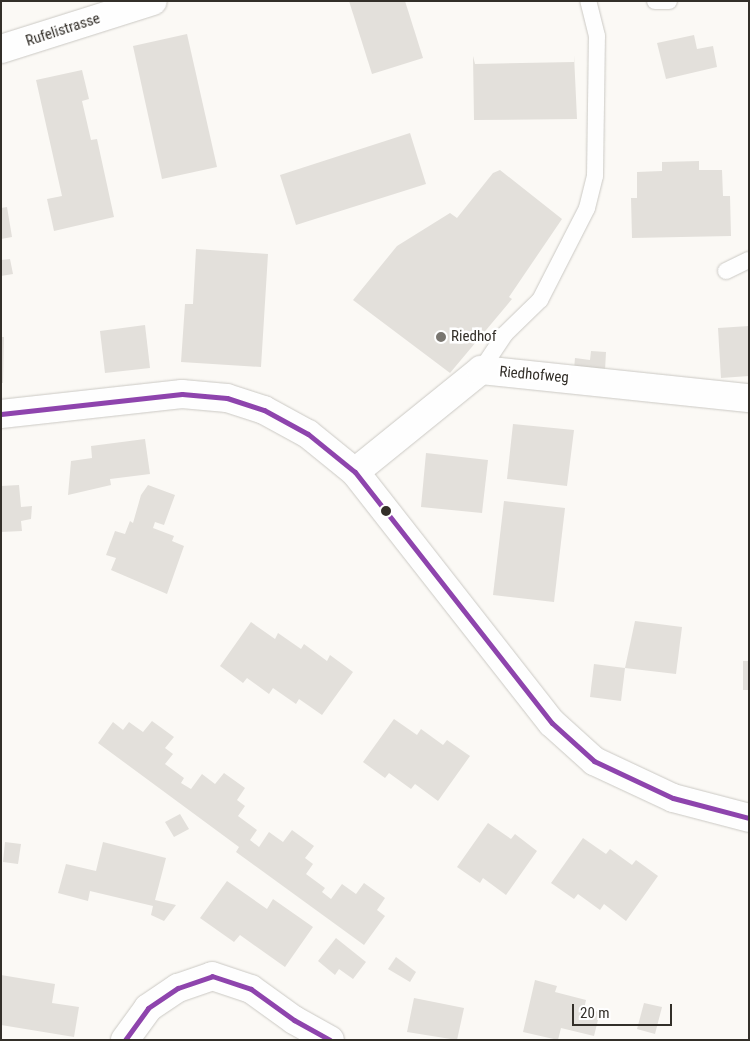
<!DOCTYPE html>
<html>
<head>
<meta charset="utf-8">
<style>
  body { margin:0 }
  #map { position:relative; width:750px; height:1041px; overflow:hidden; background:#fbf9f5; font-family:"Roboto Condensed",sans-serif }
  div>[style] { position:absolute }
  .building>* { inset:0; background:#e3e0db }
  .roads { filter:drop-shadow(0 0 1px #cbc9c4) drop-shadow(0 0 1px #cbc9c4) }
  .service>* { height:16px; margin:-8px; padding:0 8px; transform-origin:8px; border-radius:8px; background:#fefefe }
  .minor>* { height:28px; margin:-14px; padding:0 14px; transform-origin:14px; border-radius:14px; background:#fefefe }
  .bus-1>* { height:5px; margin:-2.5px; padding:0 2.5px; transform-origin:2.5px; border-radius:2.5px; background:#8e44ad }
  .dots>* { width:14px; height:14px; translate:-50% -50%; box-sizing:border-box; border:2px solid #fff; border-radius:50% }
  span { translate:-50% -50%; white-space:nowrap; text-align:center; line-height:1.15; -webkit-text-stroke:5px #fff; paint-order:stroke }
  .street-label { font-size:15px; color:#332f29 }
  .poi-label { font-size:15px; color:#332f29 }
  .left { translate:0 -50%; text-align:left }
  .frame { position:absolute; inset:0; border:2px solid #332f29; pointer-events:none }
  .scale { position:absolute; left:572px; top:1004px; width:100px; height:22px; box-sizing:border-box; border:2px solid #332f29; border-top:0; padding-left:6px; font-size:15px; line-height:18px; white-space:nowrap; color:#332f29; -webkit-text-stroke:4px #fff; paint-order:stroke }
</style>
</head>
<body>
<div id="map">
  <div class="building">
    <div style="clip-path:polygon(349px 1px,405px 1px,423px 58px,372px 74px)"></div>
    <div style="clip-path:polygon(187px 34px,217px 167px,162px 179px,133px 46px)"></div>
    <div style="clip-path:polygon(694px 35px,697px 49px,713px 46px,717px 67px,666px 79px,657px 43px)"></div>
    <div style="clip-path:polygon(574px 55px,577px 119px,474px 120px,473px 56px,475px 64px,574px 62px)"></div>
    <div style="clip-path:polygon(82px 70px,89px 99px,82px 101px,91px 140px,97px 139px,114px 217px,54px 231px,47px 199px,62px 196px,36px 80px)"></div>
    <div style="clip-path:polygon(410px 133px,426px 184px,296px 225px,280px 175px)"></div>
    <div style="clip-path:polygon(699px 161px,699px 170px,722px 170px,723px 196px,730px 196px,731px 236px,632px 238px,631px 198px,637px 198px,637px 172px,662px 171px,662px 162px)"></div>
    <div style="clip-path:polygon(500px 170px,562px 219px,509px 297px,512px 299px,450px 373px,353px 300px,397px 246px,450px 213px,457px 218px,493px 173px)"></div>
    <div style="clip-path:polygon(7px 207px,12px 237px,1px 239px,1px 208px)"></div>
    <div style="clip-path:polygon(196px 249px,268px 254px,261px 367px,181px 362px,185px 304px,193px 304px)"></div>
    <div style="clip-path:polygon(10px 259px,13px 274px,1px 276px,1px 260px)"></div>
    <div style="clip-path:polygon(145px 325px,150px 368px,105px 373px,100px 331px)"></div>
    <div style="clip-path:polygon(749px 326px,749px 376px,721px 378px,718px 328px)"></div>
    <div style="clip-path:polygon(1px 337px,4px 337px,3px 383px,1px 383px)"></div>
    <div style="clip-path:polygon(591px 351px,606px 352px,605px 371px,574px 369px,575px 358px,590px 360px)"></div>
    <div style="clip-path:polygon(513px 424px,574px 430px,567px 486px,507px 479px)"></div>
    <div style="clip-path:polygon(145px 439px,150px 474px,110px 479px,111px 485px,68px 495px,71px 461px,92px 458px,91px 446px)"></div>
    <div style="clip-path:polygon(426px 453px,488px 460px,482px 513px,421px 507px)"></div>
    <div style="clip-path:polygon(19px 485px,21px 507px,32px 506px,31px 519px,21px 521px,22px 531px,1px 532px,1px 486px)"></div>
    <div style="clip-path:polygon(148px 485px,175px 495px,164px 525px,155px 522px,153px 528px,174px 536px,172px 541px,184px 546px,167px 594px,111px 570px,116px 558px,106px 555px,115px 531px,125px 534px,130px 521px,133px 523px,141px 495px)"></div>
    <div style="clip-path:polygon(504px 501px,565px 508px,554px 602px,493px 595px)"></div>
    <div style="clip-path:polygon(635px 621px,682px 627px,676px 674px,625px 668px)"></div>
    <div style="clip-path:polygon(251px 622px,275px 639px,278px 633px,301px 649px,304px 644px,327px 661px,330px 655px,353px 672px,322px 715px,299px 699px,296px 704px,273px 688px,269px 694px,247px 678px,243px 683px,220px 666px)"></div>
    <div style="clip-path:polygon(743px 661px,749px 661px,749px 690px,743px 690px)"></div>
    <div style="clip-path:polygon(594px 664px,625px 668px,621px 701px,590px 697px)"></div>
    <div style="clip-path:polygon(394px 719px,417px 735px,421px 729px,443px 745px,447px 740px,470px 756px,438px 801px,415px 784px,411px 789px,389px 773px,385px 778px,363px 762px)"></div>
    <div style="clip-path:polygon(152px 721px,174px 737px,165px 748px,173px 754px,165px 764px,184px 778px,181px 783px,191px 789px,202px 774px,215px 784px,224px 773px,245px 788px,237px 800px,245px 806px,238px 816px,257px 830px,250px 840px,259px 847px,269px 832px,283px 842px,292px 830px,314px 846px,305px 858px,313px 864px,306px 874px,325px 888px,322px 892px,331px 899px,342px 884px,356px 894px,364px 883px,385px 898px,377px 910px,385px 916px,364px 945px,236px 852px,239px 847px,98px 743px,113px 722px,123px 730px,129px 722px,143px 732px)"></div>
    <div style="clip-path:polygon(180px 814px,189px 829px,174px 837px,165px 822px)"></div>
    <div style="clip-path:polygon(488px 823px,511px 839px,515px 834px,537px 851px,506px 895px,483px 878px,480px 883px,457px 867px)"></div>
    <div style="clip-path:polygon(583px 838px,606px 854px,610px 849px,632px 865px,636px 860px,658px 876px,626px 921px,604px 904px,600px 910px,578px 894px,574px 899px,551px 883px)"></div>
    <div style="clip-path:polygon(5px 842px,21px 844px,18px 864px,3px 862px)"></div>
    <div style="clip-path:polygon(103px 842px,166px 858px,155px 900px,176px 905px,164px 921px,151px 915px,153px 906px,90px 891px,88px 901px,58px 893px,66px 864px,96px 871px)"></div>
    <div style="clip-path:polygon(227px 881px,267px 909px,273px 899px,313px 927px,285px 967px,240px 935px,234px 942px,200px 918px)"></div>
    <div style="clip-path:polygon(336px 938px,366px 962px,353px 979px,339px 969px,335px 975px,318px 961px)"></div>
    <div style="clip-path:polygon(396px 957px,416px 972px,410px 982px,388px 969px)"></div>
    <div style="clip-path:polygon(1px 975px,55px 984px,52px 1003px,79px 1007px,74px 1037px,1px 1025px)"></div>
    <div style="clip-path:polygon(535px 980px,557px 986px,555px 992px,586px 1000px,584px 1009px,600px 1012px,594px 1036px,561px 1028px,558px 1040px,523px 1032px)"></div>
    <div style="clip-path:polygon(414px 998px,464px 1008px,457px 1040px,407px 1032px)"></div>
    <div style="clip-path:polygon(644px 1003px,662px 1007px,655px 1034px,637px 1029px)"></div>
  </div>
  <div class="roads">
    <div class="service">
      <div style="left:655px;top:1px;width:14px"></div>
      <div style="left:726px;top:271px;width:25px;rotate:-26deg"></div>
      <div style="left:481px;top:370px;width:43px;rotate:-56.3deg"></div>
      <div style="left:505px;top:334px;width:49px;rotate:-44.2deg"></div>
      <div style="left:540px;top:300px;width:103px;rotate:-62.9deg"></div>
      <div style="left:587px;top:208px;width:33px;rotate:-76deg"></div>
      <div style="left:595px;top:176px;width:140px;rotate:-89.2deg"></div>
      <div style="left:597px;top:36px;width:36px;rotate:-104deg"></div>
    </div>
    <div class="minor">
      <div style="left:1px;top:49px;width:159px;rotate:-17.5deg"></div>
      <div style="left:1px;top:414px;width:182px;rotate:-6.3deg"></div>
      <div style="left:182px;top:394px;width:45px;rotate:5.1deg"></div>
      <div style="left:227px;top:398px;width:39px;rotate:18deg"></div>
      <div style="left:264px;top:410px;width:50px;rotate:28.6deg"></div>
      <div style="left:308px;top:434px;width:60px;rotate:39deg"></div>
      <div style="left:355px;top:472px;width:319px;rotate:51.9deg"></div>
      <div style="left:552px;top:723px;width:57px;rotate:42.1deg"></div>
      <div style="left:594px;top:761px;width:87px;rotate:25.1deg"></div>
      <div style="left:673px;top:798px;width:79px;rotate:14.7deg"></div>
      <div style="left:355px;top:472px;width:162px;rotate:-39deg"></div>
      <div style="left:481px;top:370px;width:269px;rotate:6deg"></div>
      <div style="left:125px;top:1040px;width:39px;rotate:-54deg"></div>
      <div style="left:148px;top:1008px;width:36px;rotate:-34deg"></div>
      <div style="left:178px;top:988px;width:36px;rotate:-19deg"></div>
      <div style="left:212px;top:976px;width:41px;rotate:18.4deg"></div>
      <div style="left:251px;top:989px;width:53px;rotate:35.8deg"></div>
      <div style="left:294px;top:1020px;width:41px;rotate:29.1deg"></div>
    </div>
  </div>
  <div class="bus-1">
    <div style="left:1px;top:414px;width:182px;rotate:-6.3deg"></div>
    <div style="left:182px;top:394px;width:45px;rotate:5.1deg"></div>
    <div style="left:227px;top:398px;width:39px;rotate:18deg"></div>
    <div style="left:264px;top:410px;width:50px;rotate:28.6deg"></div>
    <div style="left:308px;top:434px;width:60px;rotate:39deg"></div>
    <div style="left:355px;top:472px;width:319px;rotate:51.9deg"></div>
    <div style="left:552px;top:723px;width:57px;rotate:42.1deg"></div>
    <div style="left:594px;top:761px;width:87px;rotate:25.1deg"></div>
    <div style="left:673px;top:798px;width:79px;rotate:14.7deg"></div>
    <div style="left:125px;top:1040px;width:39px;rotate:-54deg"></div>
    <div style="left:148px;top:1008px;width:36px;rotate:-34deg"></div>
    <div style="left:178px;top:988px;width:36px;rotate:-19deg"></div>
    <div style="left:212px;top:976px;width:41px;rotate:18.4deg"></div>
    <div style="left:251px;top:989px;width:53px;rotate:35.8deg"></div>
    <div style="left:294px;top:1020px;width:41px;rotate:29.1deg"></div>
  </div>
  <div class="dots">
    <div style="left:441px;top:337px;background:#797670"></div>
    <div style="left:386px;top:511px;background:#332f29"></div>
  </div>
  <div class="street-label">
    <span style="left:63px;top:30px;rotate:-18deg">Rufelistrasse</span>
    <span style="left:534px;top:375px;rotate:5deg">Riedhofweg</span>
  </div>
  <div class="poi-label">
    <span class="left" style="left:451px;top:337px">Riedhof</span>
  </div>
  <div class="frame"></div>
  <div class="scale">20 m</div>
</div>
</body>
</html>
